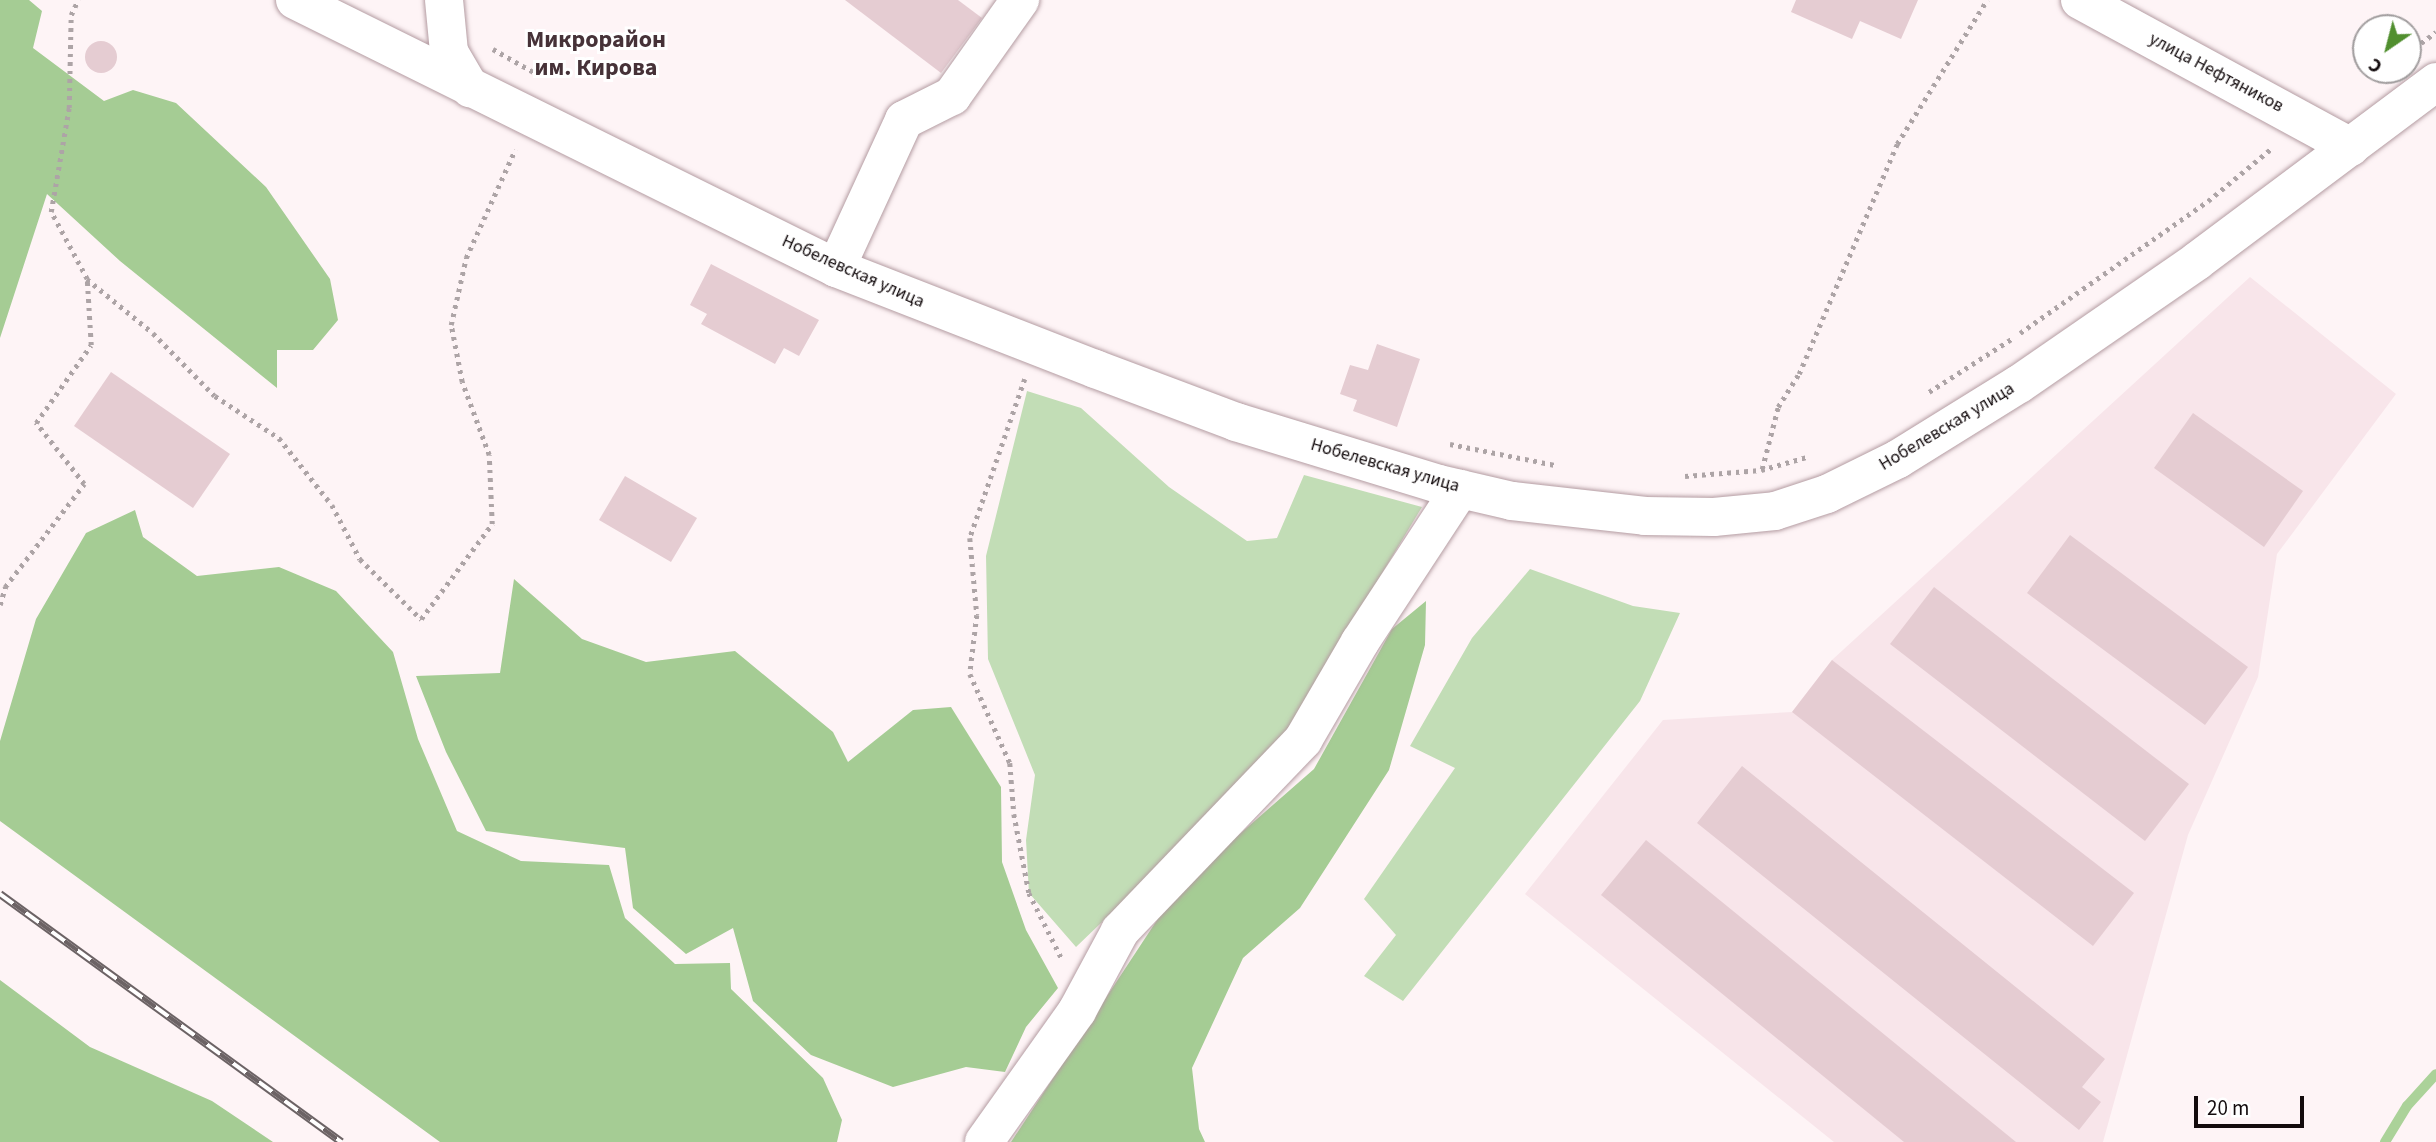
<!DOCTYPE html>
<html>
<head>
<meta charset="utf-8">
<style>
  body { margin:0 }
  #map { position:relative; width:2436px; height:1142px; overflow:hidden; background:#fef4f6; font-family:"Source Sans 3",sans-serif }
  div>[style] { position:absolute }
  .built>* { inset:0; background:#f8e5ea }
  .green>* { inset:0; background:#c2ddb6 }
  .forest>* { inset:0; background:#a5cc94 }
  .stream>* { height:10px; margin:-5px; padding:0 5px; transform-origin:5px; border-radius:5px; background:#abd299 }
  .building>* { inset:0; background:#e5ccd2 }
  .round { border-radius:50% }
  .path>* { height:4.5px; margin-top:-2.25px; transform-origin:0; background:repeating-linear-gradient(90deg,#ada4a6 0 3.5px,transparent 0 8.5px) }
  .roads { filter:drop-shadow(0 0 2px #b49ca2) drop-shadow(0 0 2px #b49ca2) }
  .minor>* { height:38px; margin:-19px; padding:0 19px; transform-origin:19px; border-radius:19px; background:#fff }
  .rail>* { height:8px; margin-top:-4px; transform-origin:0; background:repeating-linear-gradient(90deg,#fff 0 16px,#6c6365 0 32px); box-sizing:border-box; border-block:2px solid #6c6365 }
  span { translate:-50% -50%; white-space:nowrap; text-align:center; line-height:1.15; -webkit-text-stroke:6px #fff; paint-order:stroke }
  .street-label { font-size:18px; color:#130b0d }
  .district-label { font-size:24px; color:#463238; font-weight:700 }
  .north { position:absolute; left:2352px; top:14px; width:70px; height:70px; box-sizing:border-box; background:#fff; border:2px solid #a19d9e; border-radius:50%; rotate:215deg; font-size:19px; font-weight:700; line-height:28px; text-align:center; color:#130b0d }
  .north::after { content:''; display:block; margin:auto; width:24px; height:32px; background:#518f2f; clip-path:polygon(50% 0,100% 100%,50% 72%,0 100%) }
  .scale { position:absolute; left:2194px; top:1096px; width:110px; height:32px; box-sizing:border-box; border:4px solid #130b0d; border-top:0; padding-left:9px; font-size:21px; line-height:24px; white-space:nowrap; color:#130b0d; -webkit-text-stroke:5px #fff; paint-order:stroke }
</style>
</head>
<body>
<div id="map">
  <div class="built">
    <div style="clip-path:polygon(2250px 277px,2396px 394px,2277px 554px,2258px 677px,2188px 835px,2103px 1142px,1834px 1142px,1525px 894px,1663px 720px,1792px 712px,1832px 660px)"></div>
  </div>
  <div class="green">
    <div style="clip-path:polygon(1027px 391px,1081px 408px,1169px 487px,1247px 541px,1277px 538px,1304px 475px,1422px 507px,1290px 726px,1225px 804px,1076px 947px,1029px 893px,1026px 840px,1035px 775px,988px 659px,986px 556px)"></div>
    <div style="clip-path:polygon(1530px 569px,1633px 606px,1680px 613px,1640px 701px,1403px 1001px,1364px 976px,1396px 935px,1364px 899px,1455px 768px,1410px 746px,1472px 638px)"></div>
  </div>
  <div class="forest">
    <div style="clip-path:polygon(0 0,29px 0,42px 11px,33px 48px,104px 101px,133px 90px,176px 103px,266px 187px,330px 279px,338px 320px,313px 350px,277px 350px,277px 388px,120px 261px,47px 194px,0 338px)"></div>
    <div style="clip-path:polygon(135px 510px,143px 537px,197px 576px,279px 567px,336px 591px,393px 652px,418px 739px,457px 831px,521px 861px,609px 865px,625px 918px,675px 964px,730px 963px,731px 989px,823px 1078px,842px 1120px,837px 1142px,440px 1142px,0 821px,0 741px,36px 619px,86px 533px)"></div>
    <div style="clip-path:polygon(514px 579px,582px 639px,646px 662px,735px 651px,833px 732px,848px 762px,913px 710px,951px 707px,1001px 787px,1002px 862px,1026px 930px,1058px 988px,1026px 1027px,1005px 1072px,966px 1067px,893px 1087px,811px 1055px,753px 1001px,733px 928px,686px 954px,633px 908px,625px 848px,486px 831px,446px 752px,416px 676px,500px 673px)"></div>
    <div style="clip-path:polygon(1426px 601px,1425px 645px,1389px 770px,1300px 908px,1243px 958px,1192px 1068px,1199px 1129px,1205px 1142px,1011px 1142px,1165px 908px,1217px 854px,1314px 769px,1392px 629px)"></div>
    <div style="clip-path:polygon(0 980px,90px 1047px,212px 1101px,273px 1142px,0 1142px)"></div>
  </div>
  <div class="stream">
    <div style="left:2385px;top:1142px;width:42px;rotate:-58.6deg"></div>
    <div style="left:2407px;top:1106px;width:43px;rotate:-47.8deg"></div>
  </div>
  <div class="building">
    <div style="clip-path:polygon(845px 0,958px 0,982px 18px,941px 73px)"></div>
    <div style="clip-path:polygon(1796px 0,1918px 0,1901px 39px,1860px 21px,1852px 39px,1791px 12px)"></div>
    <div class="round" style="left:85px;top:41px;width:32px;height:32px"></div>
    <div style="clip-path:polygon(711px 264px,819px 320px,799px 356px,784px 348px,775px 364px,701px 324px,707px 314px,690px 305px)"></div>
    <div style="clip-path:polygon(1377px 344px,1420px 359px,1397px 427px,1353px 411px,1357px 400px,1340px 394px,1350px 365px,1368px 370px)"></div>
    <div style="clip-path:polygon(111px 372px,230px 454px,193px 508px,74px 426px)"></div>
    <div style="clip-path:polygon(2193px 413px,2303px 491px,2264px 547px,2154px 468px)"></div>
    <div style="clip-path:polygon(625px 476px,697px 518px,671px 562px,599px 520px)"></div>
    <div style="clip-path:polygon(2070px 535px,2248px 667px,2205px 725px,2027px 593px)"></div>
    <div style="clip-path:polygon(1934px 587px,2189px 784px,2145px 841px,1890px 644px)"></div>
    <div style="clip-path:polygon(1832px 660px,2134px 893px,2093px 946px,1792px 712px)"></div>
    <div style="clip-path:polygon(1742px 766px,2105px 1059px,2082px 1087px,2101px 1102px,2079px 1130px,1697px 823px)"></div>
    <div style="clip-path:polygon(1646px 840px,2016px 1142px,1904px 1142px,1601px 895px)"></div>
  </div>
  <div class="path">
    <div style="left:2414px;top:48px;width:27px;rotate:-36deg"></div>
    <div style="left:493px;top:49px;width:51px;rotate:29.6deg"></div>
    <div style="left:87px;top:279px;width:85px;rotate:39.3deg"></div>
    <div style="left:153px;top:333px;width:88px;rotate:45.5deg"></div>
    <div style="left:215px;top:396px;width:77px;rotate:33.3deg"></div>
    <div style="left:279px;top:438px;width:85px;rotate:51.7deg"></div>
    <div style="left:332px;top:505px;width:61px;rotate:62.6deg"></div>
    <div style="left:360px;top:559px;width:86px;rotate:44.5deg"></div>
    <div style="left:421px;top:619px;width:119px;rotate:-53.2deg"></div>
    <div style="left:492px;top:524px;width:69px;rotate:-92.5deg"></div>
    <div style="left:489px;top:455px;width:78px;rotate:-110.3deg"></div>
    <div style="left:462px;top:382px;width:58px;rotate:-100.9deg"></div>
    <div style="left:451px;top:325px;width:69px;rotate:-77.4deg"></div>
    <div style="left:466px;top:258px;width:119px;rotate:-65.6deg"></div>
    <div style="left:2020px;top:333px;width:230px;rotate:-35.1deg"></div>
    <div style="left:2208px;top:201px;width:83px;rotate:-39.6deg"></div>
    <div style="left:1025px;top:379px;width:168px;rotate:109.1deg"></div>
    <div style="left:970px;top:538px;width:77px;rotate:84.8deg"></div>
    <div style="left:977px;top:615px;width:59px;rotate:96.8deg"></div>
    <div style="left:970px;top:674px;width:98px;rotate:65.8deg"></div>
    <div style="left:1010px;top:763px;width:51px;rotate:85.5deg"></div>
    <div style="left:1014px;top:814px;width:80px;rotate:79.2deg"></div>
    <div style="left:1029px;top:893px;width:74px;rotate:63.4deg"></div>
    <div style="left:1929px;top:392px;width:100px;rotate:-32.7deg"></div>
    <div style="left:1450px;top:444px;width:107px;rotate:11.3deg"></div>
    <div style="left:1762px;top:469px;width:64px;rotate:-75.5deg"></div>
    <div style="left:1778px;top:407px;width:39px;rotate:-58deg"></div>
    <div style="left:1799px;top:374px;width:250px;rotate:-66.9deg"></div>
    <div style="left:1897px;top:144px;width:170px;rotate:-58deg"></div>
    <div style="left:1685px;top:476px;width:76px;rotate:-4.5deg"></div>
    <div style="left:1761px;top:470px;width:48px;rotate:-15.8deg"></div>
    <div style="left:0;top:605px;width:19px;rotate:-74deg"></div>
    <div style="left:5px;top:587px;width:130px;rotate:-52.5deg"></div>
    <div style="left:84px;top:484px;width:78px;rotate:-128.2deg"></div>
    <div style="left:36px;top:423px;width:95px;rotate:-54.8deg"></div>
    <div style="left:91px;top:345px;width:66px;rotate:-93.5deg"></div>
    <div style="left:87px;top:279px;width:76px;rotate:-118.2deg"></div>
    <div style="left:51px;top:212px;width:106px;rotate:-80.2deg"></div>
    <div style="left:69px;top:108px;width:93px;rotate:-88.8deg"></div>
    <div style="left:71px;top:15px;width:17px;rotate:-65deg"></div>
  </div>
  <div class="roads">
    <div class="minor">
      <div style="left:295px;top:0;width:604px;rotate:26.35deg"></div>
      <div style="left:836px;top:268px;width:278px;rotate:21.3deg"></div>
      <div style="left:1095px;top:369px;width:151px;rotate:20.6deg"></div>
      <div style="left:1236px;top:422px;width:212px;rotate:17deg"></div>
      <div style="left:1439px;top:484px;width:75px;rotate:13.1deg"></div>
      <div style="left:1512px;top:501px;width:134px;rotate:6.4deg"></div>
      <div style="left:1645px;top:516px;width:69px;rotate:0.8deg"></div>
      <div style="left:1714px;top:517px;width:61px;rotate:-5.6deg"></div>
      <div style="left:1775px;top:511px;width:55px;rotate:-18.1deg"></div>
      <div style="left:1827px;top:494px;width:79px;rotate:-26.2deg"></div>
      <div style="left:1898px;top:459px;width:142px;rotate:-31.8deg"></div>
      <div style="left:2019px;top:384px;width:216px;rotate:-34.6deg"></div>
      <div style="left:2197px;top:261px;width:299px;rotate:-36.8deg"></div>
      <div style="left:444px;top:0;width:52px;rotate:84.5deg"></div>
      <div style="left:449px;top:52px;width:42px;rotate:59.7deg"></div>
      <div style="left:2080px;top:0;width:308px;rotate:28.5deg"></div>
      <div style="left:836px;top:268px;width:163px;rotate:-65.3deg"></div>
      <div style="left:904px;top:120px;width:54px;rotate:-26.6deg"></div>
      <div style="left:952px;top:96px;width:118px;rotate:-54.7deg"></div>
      <div style="left:984px;top:1142px;width:161px;rotate:-54.6deg"></div>
      <div style="left:1077px;top:1011px;width:91px;rotate:-61.7deg"></div>
      <div style="left:1120px;top:931px;width:265px;rotate:-46.2deg"></div>
      <div style="left:1303px;top:740px;width:113px;rotate:-59.8deg"></div>
      <div style="left:1360px;top:642px;width:183px;rotate:-56.8deg"></div>
    </div>
  </div>
  <div class="rail">
    <div style="left:0;top:894px;width:422px;rotate:36deg"></div>
  </div>
  <div class="street-label">
    <span style="left:2216px;top:73px;rotate:28deg">улица Нефтяников</span>
    <span style="left:853px;top:272px;rotate:24deg">Нобелевская улица</span>
    <span style="left:1947px;top:427px;rotate:-31deg">Нобелевская улица</span>
    <span style="left:1385px;top:466px;rotate:16deg">Нобелевская улица</span>
  </div>
  <div class="district-label">
    <span style="left:596px;top:54px">Микрорайон<br>им. Кирова</span>
  </div>
  <div class="north">С</div>
  <div class="scale">20 m</div>
</div>
</body>
</html>
